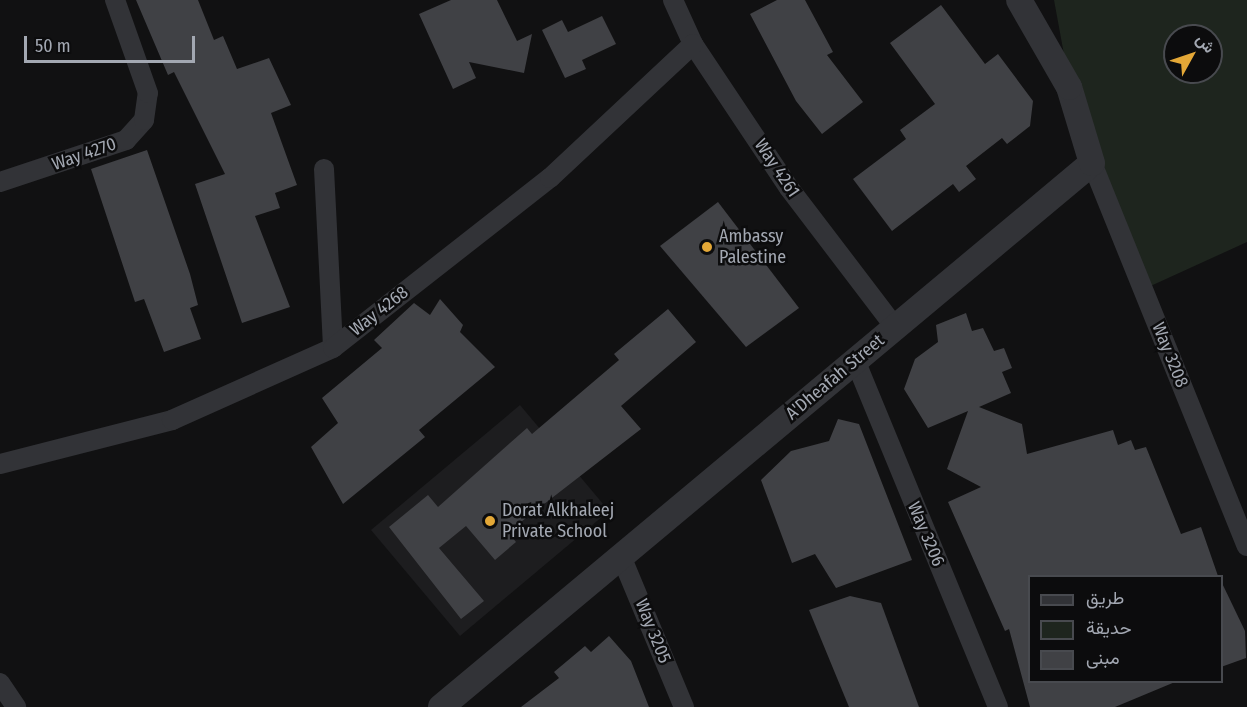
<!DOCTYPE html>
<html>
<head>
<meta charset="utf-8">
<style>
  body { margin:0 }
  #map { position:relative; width:1247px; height:707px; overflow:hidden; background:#111112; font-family:"Fira Sans Condensed",Vazirmatn,sans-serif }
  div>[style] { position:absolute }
  .built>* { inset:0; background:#1d1d1f }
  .green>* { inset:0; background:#1e251e }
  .building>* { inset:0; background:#404145 }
  .minor>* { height:20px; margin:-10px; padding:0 10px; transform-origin:10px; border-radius:10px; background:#323337 }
  .tertiary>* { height:26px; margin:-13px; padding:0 13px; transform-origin:13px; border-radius:13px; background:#323337 }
  .dots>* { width:16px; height:16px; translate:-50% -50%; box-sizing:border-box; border:3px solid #0c0c0d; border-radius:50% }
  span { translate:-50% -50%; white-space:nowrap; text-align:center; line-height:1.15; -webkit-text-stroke:5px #0c0c0d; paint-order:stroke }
  .street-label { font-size:18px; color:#a3a8b2 }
  .poi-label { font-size:18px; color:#a3a8b2 }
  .left { translate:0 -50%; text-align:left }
  .legend { position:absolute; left:1028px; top:575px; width:195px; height:108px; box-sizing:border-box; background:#0c0c0d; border:2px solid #484a4f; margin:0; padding:8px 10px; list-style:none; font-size:18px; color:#a3a8b2 }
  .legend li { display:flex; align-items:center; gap:12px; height:30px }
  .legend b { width:30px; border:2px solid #484a4f }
  .north { position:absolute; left:1163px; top:24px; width:60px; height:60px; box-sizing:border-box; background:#0c0c0d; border:2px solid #484a4f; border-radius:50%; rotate:50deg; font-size:16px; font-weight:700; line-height:24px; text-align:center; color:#a3a8b2 }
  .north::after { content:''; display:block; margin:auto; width:21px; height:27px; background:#e4a837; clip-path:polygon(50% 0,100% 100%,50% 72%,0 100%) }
  .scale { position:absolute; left:24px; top:36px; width:171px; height:27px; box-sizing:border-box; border:3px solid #a3a8b2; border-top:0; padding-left:8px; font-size:18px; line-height:21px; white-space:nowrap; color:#a3a8b2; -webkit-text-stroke:4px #0c0c0d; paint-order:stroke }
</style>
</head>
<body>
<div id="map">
  <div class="built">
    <div style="clip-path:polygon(520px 405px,609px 511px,460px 636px,371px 530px)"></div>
  </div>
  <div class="green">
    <div style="clip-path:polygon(evenodd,1054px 0,1247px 0,1247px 242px,1144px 289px,1070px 87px,1054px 0,1175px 36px,1211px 36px,1211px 72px,1175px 72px,1175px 36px)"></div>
  </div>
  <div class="building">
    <div style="clip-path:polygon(136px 0,198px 0,214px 40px,223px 36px,237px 69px,269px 58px,291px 105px,271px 113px,297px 185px,275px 193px,280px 208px,255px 216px,290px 307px,242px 323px,195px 184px,225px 174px,174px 72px,168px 75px)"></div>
    <div style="clip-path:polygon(451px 0,497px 0,517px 41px,532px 34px,524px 73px,469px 62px,476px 78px,453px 89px,419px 14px)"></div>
    <div style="clip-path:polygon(777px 0,805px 0,833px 52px,827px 55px,863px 102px,822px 134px,796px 101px,750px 14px)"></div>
    <div style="clip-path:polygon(941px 5px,985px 64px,998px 54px,1033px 101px,1030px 126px,1007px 144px,1002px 138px,966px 166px,976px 179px,959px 192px,953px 184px,892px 231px,853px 179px,906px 139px,900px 130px,935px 104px,890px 43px)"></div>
    <div style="clip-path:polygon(602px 16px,616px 44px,582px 60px,586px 69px,565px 78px,542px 30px,562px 20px,568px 32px)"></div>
    <div style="clip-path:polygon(147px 150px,190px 274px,198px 305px,190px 308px,201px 339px,164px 352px,144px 299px,135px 302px,91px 169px)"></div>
    <div style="clip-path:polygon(718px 202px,799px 308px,746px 347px,660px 246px)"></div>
    <div style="clip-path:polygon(440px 299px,463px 325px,460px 332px,495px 367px,419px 430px,425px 437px,343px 504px,311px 447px,338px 423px,322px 398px,382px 348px,374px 340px,414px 303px,430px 315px)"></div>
    <div style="clip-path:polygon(668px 309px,696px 342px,621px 406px,641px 429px,508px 532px,516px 542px,495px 560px,466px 526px,439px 548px,484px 601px,461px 619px,389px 527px,428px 495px,438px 507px,527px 428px,532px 434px,619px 360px,614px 354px)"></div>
    <div style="clip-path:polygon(966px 313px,972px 331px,983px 328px,994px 351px,1004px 348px,1012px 368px,1002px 372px,1011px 393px,979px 407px,1022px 424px,1027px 454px,1113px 430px,1118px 445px,1131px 440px,1135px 450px,1146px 447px,1181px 534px,1201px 527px,1218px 576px,1029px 576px,1029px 681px,1175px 682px,1115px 707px,1030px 707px,1009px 629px,1005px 631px,948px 502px,981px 487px,947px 469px,968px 411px,928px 428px,904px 389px,915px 359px,938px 342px,936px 325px)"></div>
    <div style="clip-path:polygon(838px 419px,859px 424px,912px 560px,836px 588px,815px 554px,792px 563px,761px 480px,791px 451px,829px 441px)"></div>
    <div style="clip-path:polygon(1221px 581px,1245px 631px,1246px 658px,1221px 667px)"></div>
    <div style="clip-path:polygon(850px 596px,881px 603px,919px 707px,849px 707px,809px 610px)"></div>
    <div style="clip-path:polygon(609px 636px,631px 661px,649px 707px,521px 707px,559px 678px,554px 672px,585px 646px,591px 652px)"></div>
  </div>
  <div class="minor">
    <div style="left:673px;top:0;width:48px;rotate:65.6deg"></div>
    <div style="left:693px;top:44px;width:173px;rotate:56.3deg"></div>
    <div style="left:789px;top:188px;width:175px;rotate:52.7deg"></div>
    <div style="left:1092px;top:163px;width:413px;rotate:68deg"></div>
    <div style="left:324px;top:169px;width:179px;rotate:87.1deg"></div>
    <div style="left:0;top:182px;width:133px;rotate:-18.4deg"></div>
    <div style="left:126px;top:140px;width:27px;rotate:-48deg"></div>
    <div style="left:144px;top:120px;width:27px;rotate:-82deg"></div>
    <div style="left:148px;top:93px;width:99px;rotate:-109.5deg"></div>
    <div style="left:855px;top:360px;width:375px;rotate:67.6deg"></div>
    <div style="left:0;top:464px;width:178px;rotate:-14.3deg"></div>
    <div style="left:172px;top:420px;width:176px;rotate:-24.1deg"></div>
    <div style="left:333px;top:348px;width:276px;rotate:-38.1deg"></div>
    <div style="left:550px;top:178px;width:196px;rotate:-43.1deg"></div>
    <div style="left:621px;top:556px;width:164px;rotate:67.4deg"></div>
    <div style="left:0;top:683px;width:29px;rotate:56deg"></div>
  </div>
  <div class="tertiary">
    <div style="left:441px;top:707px;width:848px;rotate:-39.88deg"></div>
    <div style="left:1092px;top:163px;width:79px;rotate:-106.8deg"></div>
    <div style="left:1069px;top:87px;width:100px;rotate:-119.9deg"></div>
  </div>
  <div class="dots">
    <div style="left:707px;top:247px;background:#e4a837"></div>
    <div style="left:490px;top:521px;background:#e4a837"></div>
  </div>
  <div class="street-label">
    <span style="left:84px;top:154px;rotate:-19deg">Way 4270</span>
    <span style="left:777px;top:168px;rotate:56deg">Way 4261</span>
    <span style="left:379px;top:311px;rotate:-38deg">Way 4268</span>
    <span style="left:1170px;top:355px;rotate:68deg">Way 3208</span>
    <span style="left:835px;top:377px;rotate:-40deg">A'Dheafah Street</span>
    <span style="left:926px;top:534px;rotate:67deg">Way 3206</span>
    <span style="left:653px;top:631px;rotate:68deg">Way 3205</span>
  </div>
  <div class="poi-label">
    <span class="left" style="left:719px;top:247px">Ambassy<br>Palestine</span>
    <span class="left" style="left:502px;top:521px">Dorat Alkhaleej<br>Private School</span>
  </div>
  <ul class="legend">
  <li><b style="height:8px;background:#323337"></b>طريق</li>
  <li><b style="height:16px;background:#1e251e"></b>حديقة</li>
  <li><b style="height:16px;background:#404145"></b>مبنى</li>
  </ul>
  <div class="north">ش</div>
  <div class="scale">50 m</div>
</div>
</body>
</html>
